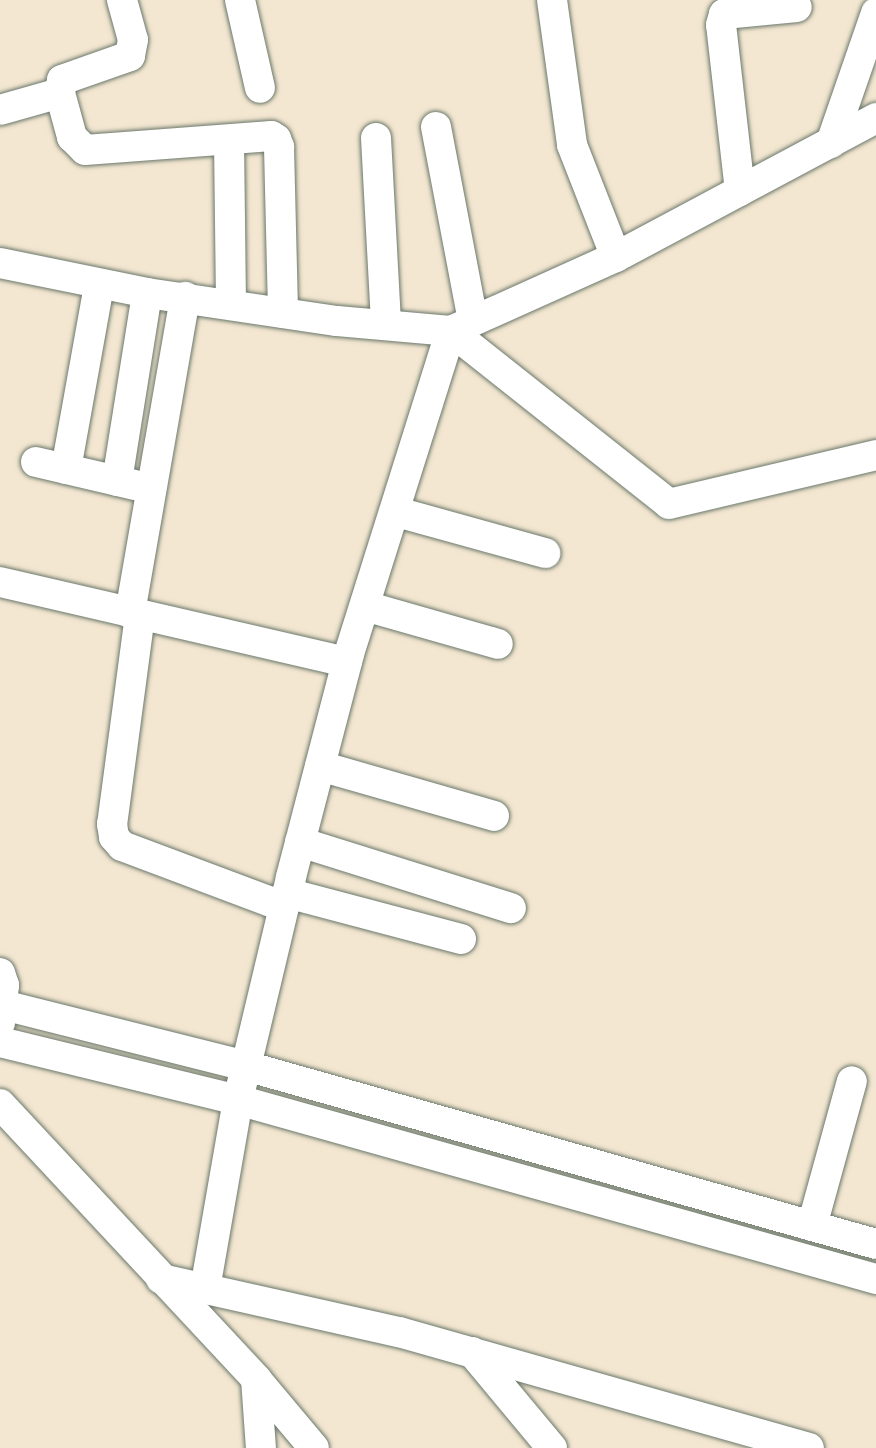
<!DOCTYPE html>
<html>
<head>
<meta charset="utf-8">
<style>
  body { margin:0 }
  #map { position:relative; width:876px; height:1448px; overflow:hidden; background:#f4e7d1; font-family:"Gochi Hand",sans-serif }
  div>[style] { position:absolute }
  .roads { filter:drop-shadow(0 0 2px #6a786b) drop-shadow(0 0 2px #6a786b) }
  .minor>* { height:30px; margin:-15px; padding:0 15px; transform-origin:15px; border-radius:15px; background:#fff }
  span { translate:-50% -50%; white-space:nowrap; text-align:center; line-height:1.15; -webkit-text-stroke:6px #fff; paint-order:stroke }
</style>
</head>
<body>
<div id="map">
  <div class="roads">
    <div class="minor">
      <div style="left:122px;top:0;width:41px;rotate:74.6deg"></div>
      <div style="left:133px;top:40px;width:16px;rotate:101deg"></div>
      <div style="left:130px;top:56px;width:72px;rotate:160.6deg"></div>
      <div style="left:62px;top:80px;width:13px;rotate:99deg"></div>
      <div style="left:60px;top:93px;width:46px;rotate:74.7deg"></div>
      <div style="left:72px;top:137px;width:18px;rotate:45deg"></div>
      <div style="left:85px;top:150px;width:187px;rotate:-4.3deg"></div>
      <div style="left:271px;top:136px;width:6px;rotate:31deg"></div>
      <div style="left:276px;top:139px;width:9px;rotate:69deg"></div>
      <div style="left:279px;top:147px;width:166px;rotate:88.6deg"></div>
      <div style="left:240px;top:0;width:90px;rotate:77.2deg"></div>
      <div style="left:552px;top:0;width:146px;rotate:82.1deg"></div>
      <div style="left:572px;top:145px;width:120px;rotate:68.6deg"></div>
      <div style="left:0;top:110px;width:62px;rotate:-15.8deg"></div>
      <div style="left:436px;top:127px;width:197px;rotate:79.2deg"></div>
      <div style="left:376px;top:138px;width:187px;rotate:86.9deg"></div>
      <div style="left:229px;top:140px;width:164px;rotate:89.3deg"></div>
      <div style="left:831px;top:143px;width:138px;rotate:-70.9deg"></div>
      <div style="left:740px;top:191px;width:167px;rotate:-96.5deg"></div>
      <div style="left:721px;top:25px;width:11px;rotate:-75deg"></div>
      <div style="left:724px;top:14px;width:73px;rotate:-5.5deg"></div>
      <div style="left:0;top:263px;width:150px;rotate:11.5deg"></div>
      <div style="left:147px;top:293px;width:192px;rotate:8.4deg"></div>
      <div style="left:337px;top:321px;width:114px;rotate:5deg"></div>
      <div style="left:451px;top:331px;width:181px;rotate:-24.2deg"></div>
      <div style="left:616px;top:257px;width:295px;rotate:-28.1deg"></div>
      <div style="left:36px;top:462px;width:102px;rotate:13.1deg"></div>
      <div style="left:66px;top:469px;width:187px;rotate:-79.8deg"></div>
      <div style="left:117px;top:481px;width:190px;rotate:-80.9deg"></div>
      <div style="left:397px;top:512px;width:154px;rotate:15.5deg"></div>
      <div style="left:0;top:582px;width:356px;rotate:13deg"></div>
      <div style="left:365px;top:606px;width:138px;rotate:15.9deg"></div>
      <div style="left:130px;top:613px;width:321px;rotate:-80.1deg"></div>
      <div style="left:140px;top:615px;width:211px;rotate:97.6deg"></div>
      <div style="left:112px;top:824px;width:13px;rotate:81deg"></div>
      <div style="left:114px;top:837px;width:12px;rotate:48deg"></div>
      <div style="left:122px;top:846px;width:173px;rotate:20.6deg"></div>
      <div style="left:320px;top:766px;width:181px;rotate:16deg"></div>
      <div style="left:300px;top:842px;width:221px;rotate:17.4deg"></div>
      <div style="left:287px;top:893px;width:180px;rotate:14.8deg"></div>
      <div style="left:0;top:973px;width:13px;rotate:72deg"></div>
      <div style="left:4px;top:985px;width:38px;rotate:96deg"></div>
      <div style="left:3px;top:1005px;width:251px;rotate:14.1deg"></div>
      <div style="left:246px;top:1066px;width:655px;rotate:15.78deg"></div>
      <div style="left:0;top:1042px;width:245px;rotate:13.7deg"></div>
      <div style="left:238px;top:1100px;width:663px;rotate:15.67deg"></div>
      <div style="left:0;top:1104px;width:376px;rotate:47deg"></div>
      <div style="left:256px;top:1379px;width:69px;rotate:85.9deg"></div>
      <div style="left:812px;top:1226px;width:150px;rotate:-74.6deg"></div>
      <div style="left:161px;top:1279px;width:244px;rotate:12.6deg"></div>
      <div style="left:399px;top:1332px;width:426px;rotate:15.8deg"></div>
      <div style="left:205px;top:1289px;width:192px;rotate:-80.1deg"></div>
      <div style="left:238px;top:1100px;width:229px;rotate:-76.6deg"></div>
      <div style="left:291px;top:877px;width:230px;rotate:-75.4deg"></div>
      <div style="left:349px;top:654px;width:339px;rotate:-72.5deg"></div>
      <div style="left:451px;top:331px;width:278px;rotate:38.4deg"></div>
      <div style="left:669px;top:504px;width:213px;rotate:-13.3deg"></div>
      <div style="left:472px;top:1352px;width:125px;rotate:50.2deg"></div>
      <div style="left:256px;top:1379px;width:90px;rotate:50deg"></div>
    </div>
  </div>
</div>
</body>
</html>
